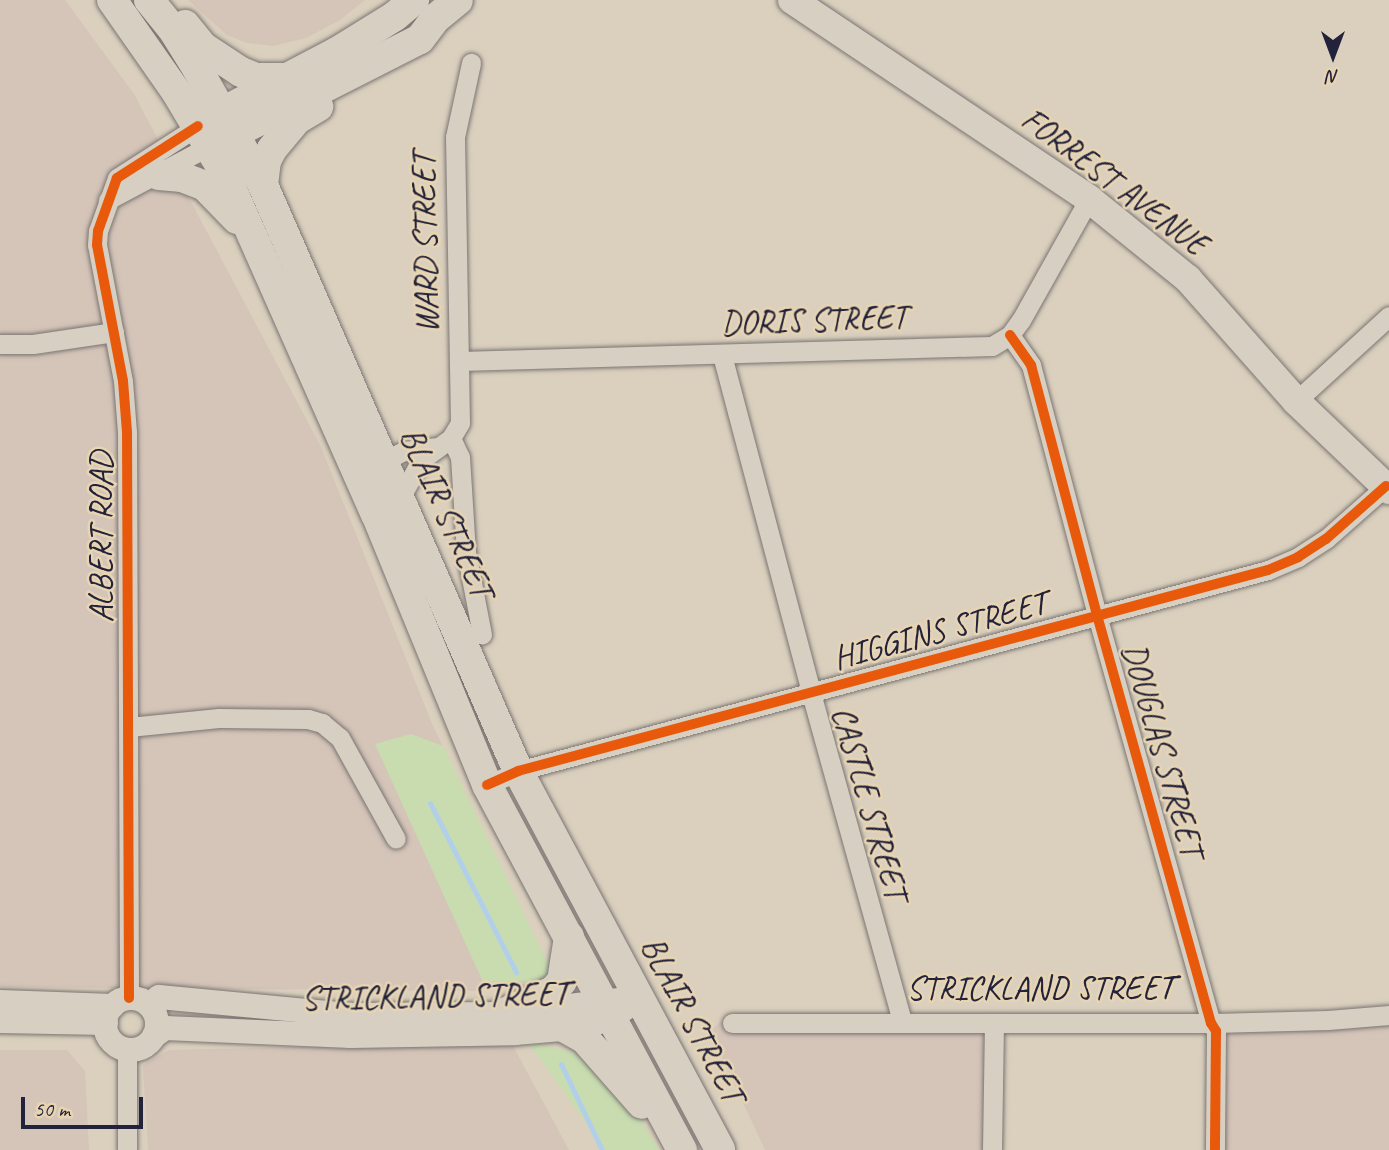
<!DOCTYPE html>
<html>
<head>
<meta charset="utf-8">
<style>
  body { margin:0 }
  #map { position:relative; width:1389px; height:1150px; overflow:hidden; background:#dbd0be; font-family:Caveat,sans-serif }
  div>[style] { position:absolute }
  .built>* { inset:0; background:#d5c4b8 }
  .green>* { inset:0; background:#c8dcb0 }
  .stream>* { height:5px; margin:-2.5px; padding:0 2.5px; transform-origin:2.5px; border-radius:2.5px; background:#b2cfe9 }
  .roads { filter:drop-shadow(0 0 2px #7a7572) drop-shadow(0 0 2px #7a7572) }
  .minor>* { height:19px; margin:-9.5px; padding:0 9.5px; transform-origin:9.5px; border-radius:9.5px; background:#d7cfc2 }
  .tertiary>* { height:24px; margin:-12px; padding:0 12px; transform-origin:12px; border-radius:12px; background:#d7cfc2 }
  .tertiary>.ring { margin:-12px; padding:0; box-sizing:content-box; background:none; border:24px solid #d7cfc2; border-radius:50% }
  .secondary>* { height:28px; margin:-14px; padding:0 14px; transform-origin:14px; border-radius:14px; background:#d7cfc2 }
  .primary>* { height:30px; margin:-15px; padding:0 15px; transform-origin:15px; border-radius:15px; background:#d7cfc2 }
  .cycleway>* { height:10px; margin:-5px; padding:0 5px; transform-origin:5px; border-radius:5px; background:#e8590c }
  span { translate:-50% -50%; white-space:nowrap; text-align:center; line-height:1.15; -webkit-text-stroke:5px #e7d4b2; paint-order:stroke }
  .street-label { font-size:33px; color:#22223b }
  .north { position:absolute; left:1298px; top:21px; width:70px; height:70px; -webkit-text-stroke:5px #e7d4b2; paint-order:stroke; rotate:180deg; font-size:19px; font-weight:700; line-height:28px; text-align:center; color:#22223b }
  .north::after { content:''; display:block; margin:auto; width:24px; height:32px; background:#22223b; clip-path:polygon(50% 0,100% 100%,50% 72%,0 100%) }
  .scale { position:absolute; left:21px; top:1097px; width:122px; height:32px; box-sizing:border-box; border:4px solid #22223b; border-top:0; padding-left:9px; font-size:21px; line-height:24px; white-space:nowrap; color:#22223b; -webkit-text-stroke:5px #e7d4b2; paint-order:stroke }
</style>
</head>
<body>
<div id="map">
  <div class="built">
    <div style="clip-path:polygon(0 0,65px 0,134px 94px,321px 447px,433px 726px,544px 957px,525px 982px,475px 991px,0 987px)"></div>
    <div style="clip-path:polygon(188px 0,365px 0,340px 20px,306px 38px,273px 46px,247px 43px,227px 35px)"></div>
    <div style="clip-path:polygon(990px 1016px,996px 1150px,765px 1150px,710px 1032px,720px 1022px)"></div>
    <div style="clip-path:polygon(1389px 1020px,1389px 1150px,1219px 1150px,1222px 1029px)"></div>
    <div style="clip-path:polygon(511px 1042px,569px 1150px,148px 1150px,143px 1065px,169px 1050px)"></div>
    <div style="clip-path:polygon(0 1050px,67px 1050px,85px 1071px,89px 1150px,0 1150px)"></div>
  </div>
  <div class="green">
    <div style="clip-path:polygon(411px 734px,443px 746px,556px 980px,483px 982px,375px 744px)"></div>
    <div style="clip-path:polygon(527px 1041px,575px 1053px,619px 1084px,659px 1150px,605px 1150px)"></div>
  </div>
  <div class="stream">
    <div style="left:430px;top:803px;width:190px;rotate:63deg"></div>
    <div style="left:561px;top:1064px;width:95px;rotate:64.5deg"></div>
  </div>
  <div class="roads">
    <div class="minor">
      <div style="left:108px;top:200px;width:115px;rotate:-28.1deg"></div>
      <div style="left:1010px;top:335px;width:37px;rotate:55deg"></div>
      <div style="left:1031px;top:365px;width:259px;rotate:75.2deg"></div>
      <div style="left:1097px;top:615px;width:424px;rotate:74.4deg"></div>
      <div style="left:1211px;top:1023px;width:9px;rotate:58deg"></div>
      <div style="left:1216px;top:1031px;width:119px;rotate:90.5deg"></div>
      <div style="left:0;top:344px;width:33px"></div>
      <div style="left:33px;top:344px;width:82px;rotate:-8.4deg"></div>
      <div style="left:722px;top:355px;width:350px;rotate:75.2deg"></div>
      <div style="left:811px;top:693px;width:340px;rotate:74.5deg"></div>
      <div style="left:460px;top:361px;width:532px;rotate:-1.62deg"></div>
      <div style="left:992px;top:346px;width:21px;rotate:-31deg"></div>
      <div style="left:1010px;top:335px;width:19px;rotate:-54deg"></div>
      <div style="left:1021px;top:320px;width:139px;rotate:-60.7deg"></div>
      <div style="left:1296px;top:401px;width:126px;rotate:-42.4deg"></div>
      <div style="left:451px;top:438px;width:21px;rotate:65deg"></div>
      <div style="left:460px;top:457px;width:95px;rotate:86.4deg"></div>
      <div style="left:466px;top:552px;width:84px;rotate:79deg"></div>
      <div style="left:378px;top:471px;width:12px;rotate:-59deg"></div>
      <div style="left:384px;top:461px;width:22px;rotate:-27deg"></div>
      <div style="left:404px;top:451px;width:34px;rotate:-7deg"></div>
      <div style="left:404px;top:507px;width:16px;rotate:-90deg"></div>
      <div style="left:404px;top:491px;width:35px;rotate:-61deg"></div>
      <div style="left:421px;top:460px;width:37px;rotate:-36deg"></div>
      <div style="left:451px;top:438px;width:17px;rotate:-59deg"></div>
      <div style="left:460px;top:423px;width:286px;rotate:-91deg"></div>
      <div style="left:455px;top:137px;width:76px;rotate:-77.8deg"></div>
      <div style="left:129px;top:727px;width:90px;rotate:-5.7deg"></div>
      <div style="left:219px;top:718px;width:89px;rotate:0.6deg"></div>
      <div style="left:308px;top:719px;width:15px;rotate:16deg"></div>
      <div style="left:322px;top:723px;width:23px;rotate:40deg"></div>
      <div style="left:340px;top:738px;width:115px;rotate:61deg"></div>
      <div style="left:487px;top:785px;width:34px;rotate:-24deg"></div>
      <div style="left:518px;top:771px;width:776px;rotate:-15deg"></div>
      <div style="left:1268px;top:570px;width:33px;rotate:-23deg"></div>
      <div style="left:1298px;top:557px;width:33px;rotate:-33deg"></div>
      <div style="left:1326px;top:539px;width:80px;rotate:-41.5deg"></div>
      <div style="left:129px;top:998px;width:566px;rotate:-90.2deg"></div>
      <div style="left:127px;top:432px;width:51px;rotate:-94.5deg"></div>
      <div style="left:123px;top:381px;width:138px;rotate:-100.8deg"></div>
      <div style="left:97px;top:245px;width:14px;rotate:-86deg"></div>
      <div style="left:98px;top:231px;width:56px;rotate:-70.3deg"></div>
      <div style="left:117px;top:178px;width:96px;rotate:-32.7deg"></div>
      <div style="left:732px;top:1023px;width:479px"></div>
      <div style="left:1211px;top:1023px;width:117px;rotate:-1.5deg"></div>
      <div style="left:1328px;top:1020px;width:61px;rotate:-4.7deg"></div>
      <div style="left:127px;top:1150px;width:101px;rotate:-90deg"></div>
      <div style="left:992px;top:1150px;width:127px;rotate:-89.1deg"></div>
    </div>
    <div class="tertiary">
      <div class="ring" style="left:105px;top:998px;width:28px;height:28px"></div>
      <div style="left:0;top:1002px;width:113px;rotate:2deg"></div>
      <div style="left:149px;top:1005px;width:13px;rotate:-39deg"></div>
      <div style="left:159px;top:997px;width:193px;rotate:5.4deg"></div>
      <div style="left:351px;top:1015px;width:151px;rotate:-0.4deg"></div>
      <div style="left:502px;top:1014px;width:118px;rotate:-6.8deg"></div>
      <div style="left:0;top:1021px;width:106px;rotate:1.1deg"></div>
      <div style="left:154px;top:1036px;width:14px;rotate:-36deg"></div>
      <div style="left:165px;top:1028px;width:186px;rotate:2.5deg"></div>
      <div style="left:351px;top:1036px;width:164px;rotate:-1deg"></div>
      <div style="left:515px;top:1033px;width:70px;rotate:-4.9deg"></div>
      <div style="left:585px;top:1027px;width:28px;rotate:-19deg"></div>
      <div style="left:611px;top:1018px;width:34px;rotate:-34deg"></div>
    </div>
    <div class="secondary">
      <div style="left:792px;top:0;width:358px;rotate:33.8deg"></div>
      <div style="left:1089px;top:199px;width:127px;rotate:38.9deg"></div>
      <div style="left:1188px;top:279px;width:163px;rotate:48.5deg"></div>
      <div style="left:1296px;top:401px;width:129px;rotate:43.7deg"></div>
    </div>
    <div class="primary">
      <div style="left:112px;top:0;width:113px;rotate:55deg"></div>
      <div style="left:177px;top:93px;width:94px;rotate:59.3deg"></div>
      <div style="left:225px;top:174px;width:372px;rotate:66.1deg"></div>
      <div style="left:376px;top:514px;width:293px;rotate:67.7deg"></div>
      <div style="left:487px;top:785px;width:414px;rotate:61.9deg"></div>
      <div style="left:149px;top:0;width:36px;rotate:51deg"></div>
      <div style="left:172px;top:28px;width:49px;rotate:58.2deg"></div>
      <div style="left:198px;top:70px;width:132px;rotate:60.5deg"></div>
      <div style="left:263px;top:185px;width:639px;rotate:66.48deg"></div>
      <div style="left:518px;top:771px;width:429px;rotate:61.9deg"></div>
      <div style="left:185px;top:25px;width:28px;rotate:51deg"></div>
      <div style="left:203px;top:47px;width:45px;rotate:33.3deg"></div>
      <div style="left:241px;top:72px;width:16px;rotate:22deg"></div>
      <div style="left:256px;top:78px;width:30px"></div>
      <div style="left:207px;top:120px;width:147px;rotate:-27.6deg"></div>
      <div style="left:337px;top:52px;width:68px;rotate:-31.8deg"></div>
      <div style="left:395px;top:16px;width:25px;rotate:-40deg"></div>
      <div style="left:219px;top:141px;width:225px;rotate:-26.9deg"></div>
      <div style="left:420px;top:39px;width:26px;rotate:-53deg"></div>
      <div style="left:436px;top:18px;width:28px;rotate:-39deg"></div>
      <div style="left:159px;top:175px;width:23px;rotate:5deg"></div>
      <div style="left:182px;top:177px;width:25px;rotate:21deg"></div>
      <div style="left:205px;top:186px;width:46px;rotate:45.9deg"></div>
      <div style="left:263px;top:185px;width:24px;rotate:-83deg"></div>
      <div style="left:266px;top:161px;width:13px;rotate:-63deg"></div>
      <div style="left:272px;top:149px;width:38px;rotate:-50deg"></div>
      <div style="left:296px;top:120px;width:26px;rotate:-31deg"></div>
      <div style="left:502px;top:1014px;width:56px;rotate:-24.3deg"></div>
      <div style="left:553px;top:991px;width:13px;rotate:-48deg"></div>
      <div style="left:562px;top:981px;width:45px;rotate:-81deg"></div>
      <div style="left:567px;top:1029px;width:21px;rotate:29deg"></div>
      <div style="left:585px;top:1039px;width:86px;rotate:48.8deg"></div>
    </div>
  </div>
  <div class="cycleway">
    <div style="left:1010px;top:335px;width:37px;rotate:55deg"></div>
    <div style="left:1031px;top:365px;width:259px;rotate:75.2deg"></div>
    <div style="left:1097px;top:615px;width:424px;rotate:74.4deg"></div>
    <div style="left:1211px;top:1023px;width:9px;rotate:58deg"></div>
    <div style="left:1216px;top:1031px;width:119px;rotate:90.5deg"></div>
    <div style="left:487px;top:785px;width:34px;rotate:-24deg"></div>
    <div style="left:518px;top:771px;width:776px;rotate:-15deg"></div>
    <div style="left:1268px;top:570px;width:33px;rotate:-23deg"></div>
    <div style="left:1298px;top:557px;width:33px;rotate:-33deg"></div>
    <div style="left:1326px;top:539px;width:80px;rotate:-41.5deg"></div>
    <div style="left:129px;top:998px;width:566px;rotate:-90.2deg"></div>
    <div style="left:127px;top:432px;width:51px;rotate:-94.5deg"></div>
    <div style="left:123px;top:381px;width:138px;rotate:-100.8deg"></div>
    <div style="left:97px;top:245px;width:14px;rotate:-86deg"></div>
    <div style="left:98px;top:231px;width:56px;rotate:-70.3deg"></div>
    <div style="left:117px;top:178px;width:96px;rotate:-32.7deg"></div>
  </div>
  <div class="street-label">
    <span style="left:1114px;top:182px;rotate:37deg">FORREST AVENUE</span>
    <span style="left:426px;top:243px;rotate:-91deg">WARD STREET</span>
    <span style="left:814px;top:321px;rotate:-2deg">DORIS STREET</span>
    <span style="left:446px;top:513px;rotate:66deg">BLAIR STREET</span>
    <span style="left:102px;top:537px;rotate:-90deg">ALBERT ROAD</span>
    <span style="left:940px;top:631px;rotate:-15deg">HIGGINS STREET</span>
    <span style="left:1162px;top:750px;rotate:74deg">DOUGLAS STREET</span>
    <span style="left:869px;top:803px;rotate:74deg">CASTLE STREET</span>
    <span style="left:1040px;top:989px">STRICKLAND STREET</span>
    <span style="left:435px;top:997px;rotate:-1deg">STRICKLAND STREET</span>
    <span style="left:692px;top:1020px;rotate:62deg">BLAIR STREET</span>
  </div>
  <div class="north">N</div>
  <div class="scale">50 m</div>
</div>
</body>
</html>
